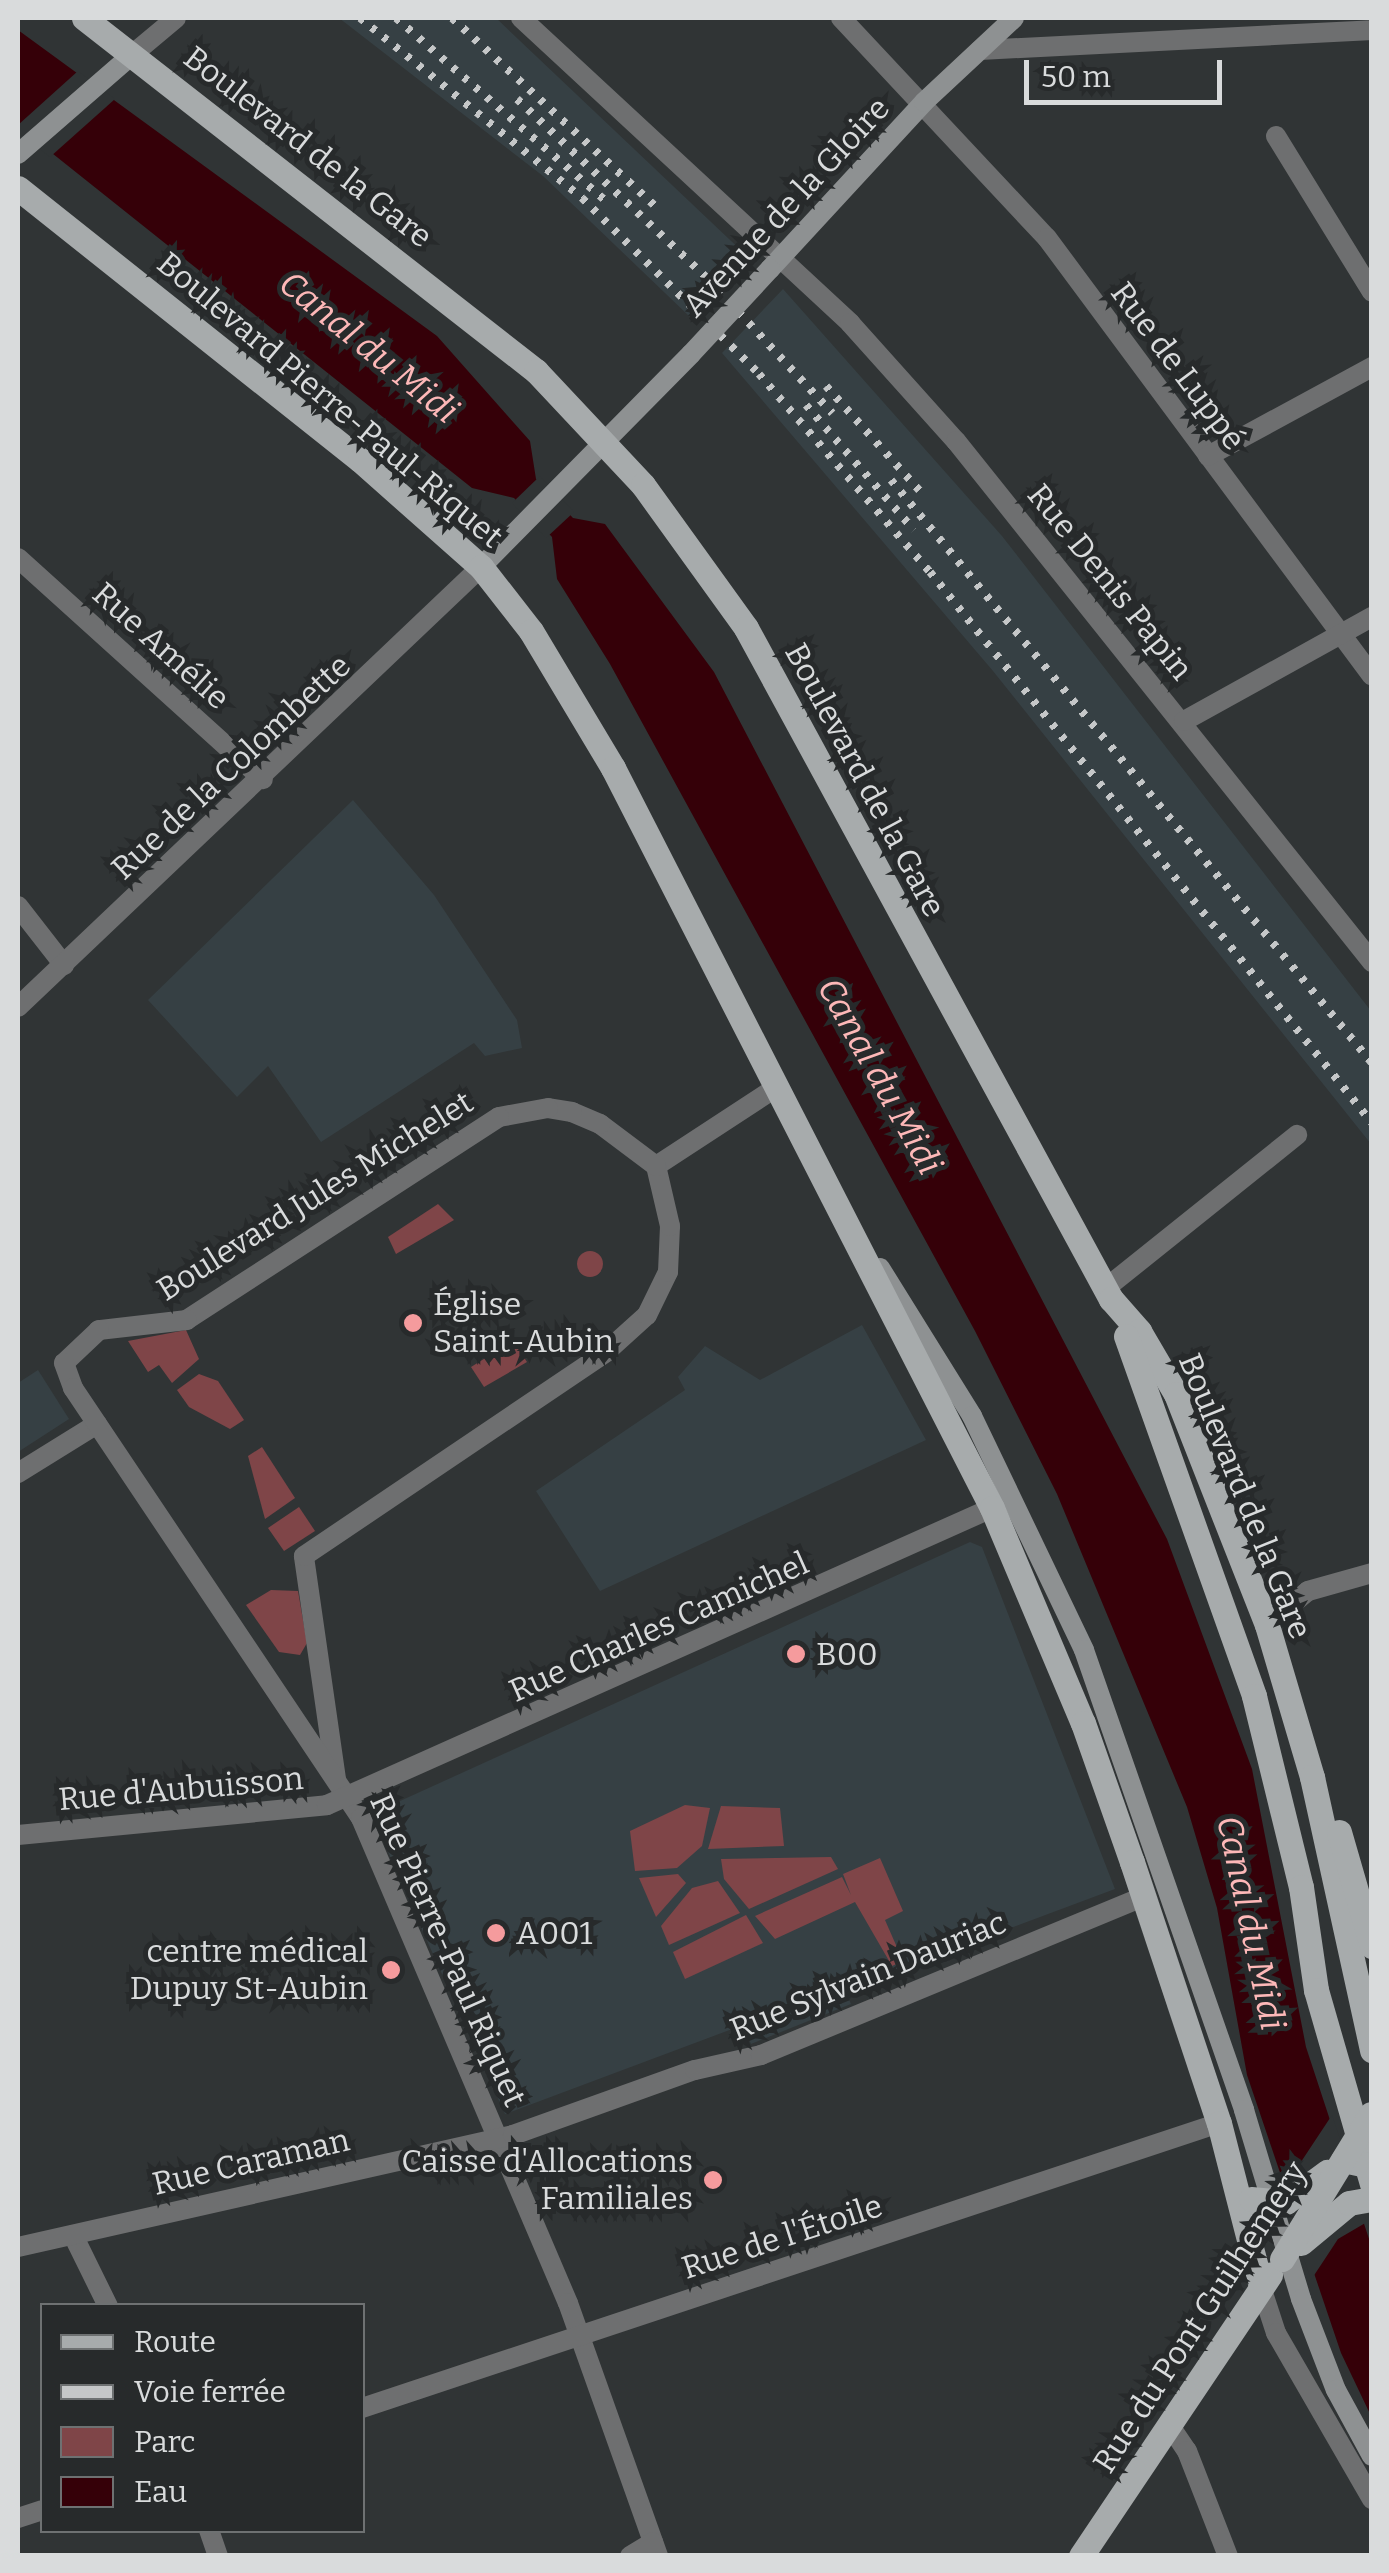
<!DOCTYPE html>
<html>
<head>
<meta charset="utf-8">
<style>
  body { margin:0 }
  #map { position:relative; width:1389px; height:2573px; overflow:hidden; background:#303435; font-family:Bitter,serif }
  div>[style] { position:absolute }
  .built>* { inset:0; background:#364044 }
  .green>* { inset:0; background:#7f4548 }
  .round { border-radius:50% }
  .water>* { inset:0; background:#350008 }
  .pier>* { inset:0; background:#303435 }
  .street>* { height:20px; margin:-10px; padding:0 10px; transform-origin:10px; border-radius:10px; background:#6e6f70 }
  .secondary>* { height:20px; margin:-10px; padding:0 10px; transform-origin:10px; border-radius:10px; background:#8e9192 }
  .primary>* { height:25px; margin:-12.5px; padding:0 12.5px; transform-origin:12.5px; border-radius:12.5px; background:#a7abac }
  .rail>* { height:8px; margin-top:-4px; transform-origin:0; background:repeating-linear-gradient(90deg,#c5c7c8 0 5px,transparent 0 15px) }
  .secondary-bridge>* { height:20px; margin:-10px; padding:0 10px; transform-origin:10px; border-radius:10px; background:#8e9192 }
  .primary-bridge>* { height:25px; margin:-12.5px; padding:0 12.5px; transform-origin:12.5px; border-radius:12.5px; background:#a7abac }
  .dots>* { width:28px; height:28px; translate:-50% -50%; box-sizing:border-box; border:5px solid #272a2b; border-radius:50% }
  span { translate:-50% -50%; white-space:nowrap; text-align:center; line-height:1.15; -webkit-text-stroke:10px #272a2b; paint-order:stroke }
  .street-label { font-size:32px; color:#d9dbdc }
  .poi-label { font-size:32px; color:#d9dbdc }
  .left { translate:0 -50%; text-align:left }
  .right { translate:-100% -50%; text-align:right }
  .water-label { font-size:35px; color:#fdb8b8; font-style:italic }
  .frame { position:absolute; inset:0; border:20px solid #d9dbdc; pointer-events:none }
  .legend { position:absolute; left:40px; top:2303px; width:325px; height:230px; box-sizing:border-box; background:#272a2b; border:2px solid #6e7172; margin:0; padding:12px 18px; list-style:none; font-size:30px; color:#d9dbdc }
  .legend li { display:flex; align-items:center; gap:20px; height:50px }
  .legend b { width:50px; border:2px solid #6e7172 }
  .scale { position:absolute; left:1024px; top:60px; width:198px; height:45px; box-sizing:border-box; border:5px solid #d9dbdc; border-top:0; padding-left:12px; font-size:30px; line-height:35px; white-space:nowrap; color:#d9dbdc; -webkit-text-stroke:8px #272a2b; paint-order:stroke }
</style>
</head>
<body>
<div id="map">
  <div class="built">
    <div style="clip-path:polygon(339px 18px,496px 18px,748px 257px,690px 317px,543px 176px)"></div>
    <div style="clip-path:polygon(783px 289px,1002px 536px,1371px 1011px,1371px 1144px,993px 671px,722px 353px)"></div>
    <div style="clip-path:polygon(353px 800px,434px 895px,517px 1020px,522px 1048px,485px 1056px,474px 1043px,321px 1142px,268px 1066px,237px 1097px,148px 1000px)"></div>
    <div style="clip-path:polygon(862px 1325px,926px 1440px,600px 1591px,536px 1491px,685px 1390px,678px 1377px,705px 1346px,760px 1380px)"></div>
    <div style="clip-path:polygon(38px 1370px,69px 1419px,18px 1452px,18px 1383px)"></div>
    <div style="clip-path:polygon(970px 1542px,982px 1547px,1115px 1889px,845px 1990px,851px 2004px,751px 2044px,743px 2025px,505px 2114px,410px 1903px,375px 1821px,378px 1811px)"></div>
  </div>
  <div class="green">
    <div style="clip-path:polygon(438px 1204px,454px 1220px,396px 1254px,388px 1237px)"></div>
    <div class="round" style="left:577px;top:1251px;width:26px;height:26px"></div>
    <div style="clip-path:polygon(186px 1330px,199px 1359px,172px 1383px,159px 1365px,148px 1372px,128px 1341px)"></div>
    <div style="clip-path:polygon(513px 1341px,527px 1362px,484px 1387px,471px 1367px)"></div>
    <div style="clip-path:polygon(199px 1374px,218px 1381px,244px 1420px,230px 1429px,189px 1407px,177px 1390px)"></div>
    <div style="clip-path:polygon(262px 1447px,295px 1498px,265px 1519px,248px 1456px)"></div>
    <div style="clip-path:polygon(299px 1507px,315px 1531px,284px 1551px,268px 1528px)"></div>
    <div style="clip-path:polygon(271px 1590px,298px 1591px,307px 1643px,300px 1655px,279px 1652px,246px 1605px)"></div>
    <div style="clip-path:polygon(685px 1805px,710px 1808px,702px 1846px,677px 1868px,635px 1871px,630px 1831px)"></div>
    <div style="clip-path:polygon(721px 1806px,780px 1808px,784px 1846px,708px 1849px)"></div>
    <div style="clip-path:polygon(831px 1857px,838px 1869px,749px 1909px,724px 1879px,721px 1859px)"></div>
    <div style="clip-path:polygon(880px 1858px,903px 1911px,885px 1920px,903px 1961px,892px 1966px,855px 1902px,775px 1939px,755px 1916px,842px 1877px,851px 1895px,843px 1874px)"></div>
    <div style="clip-path:polygon(678px 1874px,686px 1883px,656px 1917px,639px 1878px)"></div>
    <div style="clip-path:polygon(718px 1881px,740px 1913px,669px 1945px,661px 1926px,692px 1888px)"></div>
    <div style="clip-path:polygon(746px 1915px,763px 1943px,685px 1979px,673px 1952px)"></div>
  </div>
  <div class="water">
    <div style="clip-path:polygon(18px 30px,437px 336px,530px 441px,536px 479px,573px 518px,605px 524px,714px 672px,1167px 1539px,1252px 1769px,1306px 2047px,1371px 2245px,1371px 2416px,1341px 2353px,1247px 2075px,1217px 1908px,1187px 1807px,1057px 1494px,975px 1331px,610px 664px,557px 579px,552px 537px,514px 498px,472px 488px,18px 126px)"></div>
  </div>
  <div class="pier">
    <div style="clip-path:polygon(78px 71px,115px 99px,50px 157px,18px 132px,18px 125px)"></div>
    <div style="clip-path:polygon(540px 476px,574px 512px,546px 538px,512px 503px)"></div>
    <div style="clip-path:polygon(1332px 2115px,1367px 2222px,1338px 2239px,1311px 2280px,1278px 2182px,1291px 2177px)"></div>
  </div>
  <div class="street">
    <div style="left:521px;top:18px;width:449px;rotate:42.8deg"></div>
    <div style="left:850px;top:323px;width:159px;rotate:48.1deg"></div>
    <div style="left:956px;top:441px;width:667px;rotate:51.39deg"></div>
    <div style="left:841px;top:18px;width:301px;rotate:46.9deg"></div>
    <div style="left:1047px;top:238px;width:545px;rotate:53.42deg"></div>
    <div style="left:980px;top:50px;width:393px;rotate:-2.9deg"></div>
    <div style="left:133px;top:54px;width:56px;rotate:-39.9deg"></div>
    <div style="left:1276px;top:136px;width:183px;rotate:58.4deg"></div>
    <div style="left:1208px;top:456px;width:187px;rotate:-28.5deg"></div>
    <div style="left:18px;top:558px;width:330px;rotate:42.1deg"></div>
    <div style="left:1184px;top:721px;width:215px;rotate:-29deg"></div>
    <div style="left:18px;top:906px;width:75px;rotate:52.1deg"></div>
    <div style="left:18px;top:1007px;width:639px;rotate:-43.54deg"></div>
    <div style="left:656px;top:1166px;width:142px;rotate:-33.2deg"></div>
    <div style="left:1106px;top:1288px;width:245px;rotate:-38.7deg"></div>
    <div style="left:18px;top:1473px;width:93px;rotate:-31.8deg"></div>
    <div style="left:1267px;top:1625px;width:53px;rotate:-39.7deg"></div>
    <div style="left:1308px;top:1591px;width:66px;rotate:-15.7deg"></div>
    <div style="left:336px;top:1779px;width:225px;rotate:-98.2deg"></div>
    <div style="left:304px;top:1556px;width:364px;rotate:-34deg"></div>
    <div style="left:606px;top:1352px;width:55px;rotate:-42.1deg"></div>
    <div style="left:647px;top:1315px;width:48px;rotate:-64deg"></div>
    <div style="left:668px;top:1272px;width:46px;rotate:-87.5deg"></div>
    <div style="left:670px;top:1226px;width:62px;rotate:-103.1deg"></div>
    <div style="left:656px;top:1166px;width:70px;rotate:-143.1deg"></div>
    <div style="left:600px;top:1124px;width:30px;rotate:-157deg"></div>
    <div style="left:572px;top:1112px;width:24px;rotate:-171deg"></div>
    <div style="left:548px;top:1108px;width:50px;rotate:169.6deg"></div>
    <div style="left:499px;top:1117px;width:372px;rotate:147deg"></div>
    <div style="left:187px;top:1320px;width:89px;rotate:173.5deg"></div>
    <div style="left:99px;top:1330px;width:48px;rotate:136.7deg"></div>
    <div style="left:64px;top:1363px;width:27px;rotate:70deg"></div>
    <div style="left:73px;top:1388px;width:518px;rotate:56.19deg"></div>
    <div style="left:361px;top:1818px;width:527px;rotate:66.89deg"></div>
    <div style="left:568px;top:2303px;width:269px;rotate:70.4deg"></div>
    <div style="left:18px;top:1835px;width:310px;rotate:-5.5deg"></div>
    <div style="left:327px;top:1805px;width:728px;rotate:-24.07deg"></div>
    <div style="left:73px;top:2235px;width:79px;rotate:63.8deg"></div>
    <div style="left:18px;top:2247px;width:508px;rotate:-12.75deg"></div>
    <div style="left:513px;top:2135px;width:193px;rotate:-19.7deg"></div>
    <div style="left:695px;top:2070px;width:68px;rotate:-12.8deg"></div>
    <div style="left:761px;top:2055px;width:413px;rotate:-22.5deg"></div>
    <div style="left:1261px;top:2287px;width:48px;rotate:71.9deg"></div>
    <div style="left:1276px;top:2333px;width:192px;rotate:60deg"></div>
    <div style="left:362px;top:2408px;width:903px;rotate:-18.39deg"></div>
    <div style="left:1170px;top:2426px;width:30px;rotate:56deg"></div>
    <div style="left:1187px;top:2451px;width:113px;rotate:68.7deg"></div>
    <div style="left:18px;top:2518px;width:25px;rotate:-18deg"></div>
    <div style="left:209px;top:2530px;width:28px;rotate:71deg"></div>
    <div style="left:630px;top:2556px;width:27px;rotate:-31deg"></div>
  </div>
  <div class="secondary">
    <div style="left:18px;top:154px;width:152px;rotate:-41deg"></div>
    <div style="left:770px;top:269px;width:227px;rotate:-47.3deg"></div>
    <div style="left:924px;top:102px;width:123px;rotate:-43deg"></div>
    <div style="left:481px;top:567px;width:299px;rotate:-45.4deg"></div>
    <div style="left:880px;top:1268px;width:174px;rotate:58.1deg"></div>
    <div style="left:972px;top:1416px;width:259px;rotate:64.4deg"></div>
    <div style="left:1084px;top:1650px;width:487px;rotate:70.8deg"></div>
    <div style="left:1244px;top:2110px;width:197px;rotate:73.2deg"></div>
    <div style="left:1301px;top:2299px;width:97px;rotate:69deg"></div>
    <div style="left:1336px;top:2390px;width:75px;rotate:61.4deg"></div>
  </div>
  <div class="primary">
    <div style="left:84px;top:18px;width:574px;rotate:37.99deg"></div>
    <div style="left:536px;top:371px;width:156px;rotate:46.8deg"></div>
    <div style="left:643px;top:485px;width:176px;rotate:54.2deg"></div>
    <div style="left:746px;top:628px;width:764px;rotate:61.46deg"></div>
    <div style="left:1111px;top:1299px;width:43px;rotate:48.8deg"></div>
    <div style="left:1139px;top:1331px;width:73px;rotate:59.6deg"></div>
    <div style="left:1176px;top:1394px;width:248px;rotate:68.5deg"></div>
    <div style="left:1267px;top:1625px;width:159px;rotate:73.5deg"></div>
    <div style="left:1312px;top:1777px;width:280px;rotate:77.6deg"></div>
    <div style="left:18px;top:188px;width:437px;rotate:38.5deg"></div>
    <div style="left:360px;top:460px;width:162px;rotate:41.5deg"></div>
    <div style="left:481px;top:567px;width:81px;rotate:52deg"></div>
    <div style="left:531px;top:631px;width:160px;rotate:59.1deg"></div>
    <div style="left:613px;top:768px;width:831px;rotate:62.88deg"></div>
    <div style="left:992px;top:1508px;width:233px;rotate:67.1deg"></div>
    <div style="left:1083px;top:1723px;width:147px;rotate:70.6deg"></div>
    <div style="left:1132px;top:1862px;width:275px;rotate:71.6deg"></div>
    <div style="left:1219px;top:2123px;width:169px;rotate:75.6deg"></div>
    <div style="left:1126px;top:1336px;width:382px;rotate:70.4deg"></div>
    <div style="left:1254px;top:1696px;width:197px;rotate:76.2deg"></div>
    <div style="left:1301px;top:1887px;width:104px;rotate:81.7deg"></div>
    <div style="left:1316px;top:1990px;width:202px;rotate:73.9deg"></div>
    <div style="left:1339px;top:1832px;width:119px;rotate:73.9deg"></div>
    <div style="left:1081px;top:2556px;width:339px;rotate:-56.1deg"></div>
  </div>
  <div class="rail">
    <div style="left:360px;top:18px;width:286px;rotate:39deg"></div>
    <div style="left:582px;top:198px;width:250px;rotate:44.8deg"></div>
    <div style="left:759px;top:374px;width:262px;rotate:49.2deg"></div>
    <div style="left:930px;top:572px;width:706px;rotate:51.26deg"></div>
    <div style="left:396px;top:18px;width:280px;rotate:41.1deg"></div>
    <div style="left:452px;top:18px;width:280px;rotate:42.8deg"></div>
    <div style="left:517px;top:99px;width:262px;rotate:43.3deg"></div>
    <div style="left:708px;top:279px;width:183px;rotate:47.2deg"></div>
    <div style="left:826px;top:386px;width:140px;rotate:48.2deg"></div>
    <div style="left:806px;top:405px;width:165px;rotate:49.2deg"></div>
    <div style="left:891px;top:480px;width:756px;rotate:50.48deg"></div>
  </div>
  <div class="secondary-bridge">
    <div style="left:691px;top:354px;width:116px;rotate:-47.1deg"></div>
  </div>
  <div class="primary-bridge">
    <div style="left:1343px;top:2160px;width:30px;rotate:12deg"></div>
    <div style="left:1251px;top:2199px;width:35px;rotate:5deg"></div>
    <div style="left:1286px;top:2202px;width:51px;rotate:-36.2deg"></div>
    <div style="left:1301px;top:2243px;width:62px;rotate:-39.8deg"></div>
    <div style="left:1349px;top:2203px;width:23px;rotate:-10deg"></div>
    <div style="left:1282px;top:2259px;width:170px;rotate:-58.5deg"></div>
  </div>
  <div class="dots">
    <div style="left:413px;top:1323px;background:#f59b9d"></div>
    <div style="left:796px;top:1654px;background:#f59b9d"></div>
    <div style="left:496px;top:1933px;background:#f59b9d"></div>
    <div style="left:391px;top:1970px;background:#f59b9d"></div>
    <div style="left:713px;top:2180px;background:#f59b9d"></div>
  </div>
  <div class="street-label">
    <span style="left:308px;top:147px;rotate:38deg">Boulevard de la Gare</span>
    <span style="left:786px;top:207px;rotate:-47deg">Avenue de la Gloire</span>
    <span style="left:1178px;top:366px;rotate:53deg">Rue de Luppé</span>
    <span style="left:330px;top:400px;rotate:40deg">Boulevard Pierre-Paul-Riquet</span>
    <span style="left:1110px;top:582px;rotate:51deg">Rue Denis Papin</span>
    <span style="left:161px;top:646px;rotate:42deg">Rue Amélie</span>
    <span style="left:231px;top:767px;rotate:-43deg">Rue de la Colombette</span>
    <span style="left:865px;top:780px;rotate:62deg">Boulevard de la Gare</span>
    <span style="left:315px;top:1196px;rotate:-32deg">Boulevard Jules Michelet</span>
    <span style="left:1245px;top:1496px;rotate:68deg">Boulevard de la Gare</span>
    <span style="left:659px;top:1627px;rotate:-24deg">Rue Charles Camichel</span>
    <span style="left:181px;top:1789px;rotate:-5deg">Rue d'Aubuisson</span>
    <span style="left:448px;top:1950px;rotate:66deg">Rue Pierre-Paul Riquet</span>
    <span style="left:868px;top:1976px;rotate:-22deg">Rue Sylvain Dauriac</span>
    <span style="left:251px;top:2162px;rotate:-13deg">Rue Caraman</span>
    <span style="left:782px;top:2237px;rotate:-18deg">Rue de l'Étoile</span>
    <span style="left:1200px;top:2317px;rotate:-57deg">Rue du Pont Guilhemery</span>
  </div>
  <div class="poi-label">
    <span class="left" style="left:433px;top:1323px">Église<br>Saint-Aubin</span>
    <span class="left" style="left:816px;top:1654px">B00</span>
    <span class="left" style="left:516px;top:1933px">A001</span>
    <span class="right" style="left:368px;top:1970px">centre médical<br>Dupuy St-Aubin</span>
    <span class="right" style="left:693px;top:2180px">Caisse d'Allocations<br>Familiales</span>
  </div>
  <div class="water-label">
    <span style="left:369px;top:347px;rotate:39deg">Canal du Midi</span>
    <span style="left:880px;top:1076px;rotate:61deg">Canal du Midi</span>
    <span style="left:1251px;top:1923px;rotate:78deg">Canal du Midi</span>
  </div>
  <div class="frame"></div>
  <ul class="legend">
  <li><b style="height:12px;background:#a7abac"></b>Route</li>
  <li><b style="height:12px;background:#c5c7c8"></b>Voie ferrée</li>
  <li><b style="height:28px;background:#7f4548"></b>Parc</li>
  <li><b style="height:28px;background:#350008"></b>Eau</li>
  </ul>
  <div class="scale">50 m</div>
</div>
</body>
</html>
